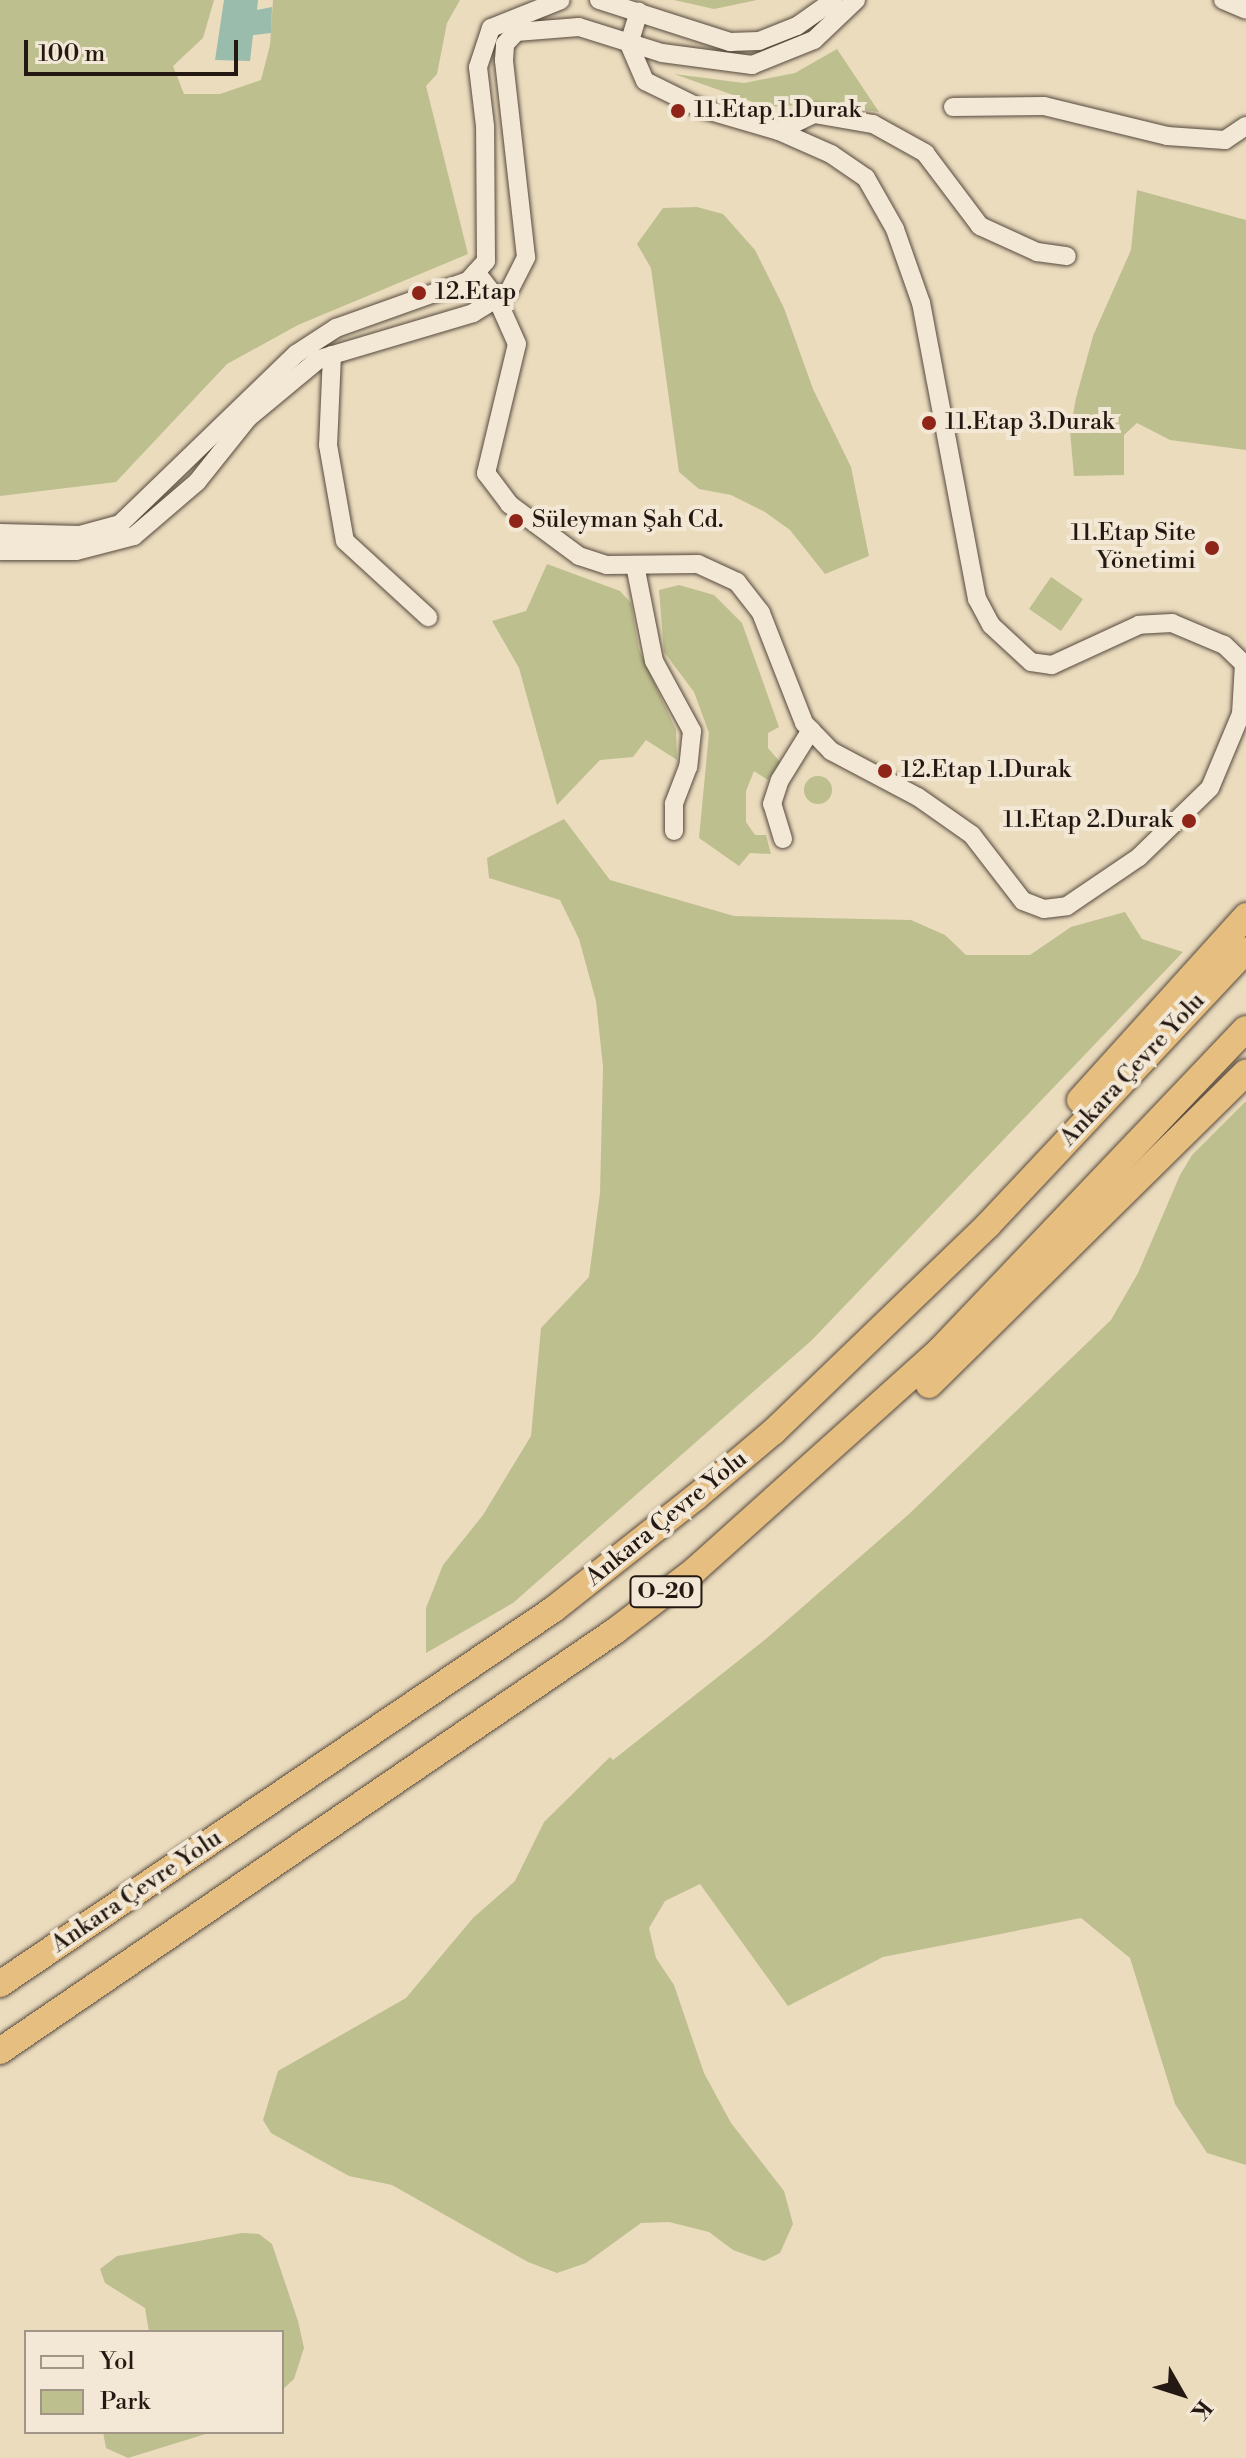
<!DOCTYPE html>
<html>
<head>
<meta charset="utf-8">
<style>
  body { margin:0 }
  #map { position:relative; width:1246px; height:2458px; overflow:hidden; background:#ebdcbe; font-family:"Libre Bodoni",serif }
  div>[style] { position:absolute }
  .green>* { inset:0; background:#bdbf8e }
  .round { border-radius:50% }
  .water>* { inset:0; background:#99bcac }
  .roads { filter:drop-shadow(0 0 2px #56493d) drop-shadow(0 0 2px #56493d) }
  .minor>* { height:18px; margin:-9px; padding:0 9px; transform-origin:9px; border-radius:9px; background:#f2e8d5 }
  .highway>* { height:26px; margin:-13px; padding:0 13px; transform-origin:13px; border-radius:13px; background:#e6be7f }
  .dots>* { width:22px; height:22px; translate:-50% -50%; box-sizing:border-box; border:4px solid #f2e8d5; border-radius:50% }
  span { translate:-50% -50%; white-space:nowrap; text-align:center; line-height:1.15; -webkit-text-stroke:8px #f2e8d5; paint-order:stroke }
  .shield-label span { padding:2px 6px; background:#f2e8d5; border:2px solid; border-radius:6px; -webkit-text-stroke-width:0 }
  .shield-label { font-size:22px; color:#241812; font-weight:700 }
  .poi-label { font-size:24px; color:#241812 }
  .left { translate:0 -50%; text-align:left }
  .right { translate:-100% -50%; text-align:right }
  .street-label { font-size:24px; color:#241812 }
  .legend { position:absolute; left:24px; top:2330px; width:260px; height:104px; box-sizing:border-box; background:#f2e8d5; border:2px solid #a09587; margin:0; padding:10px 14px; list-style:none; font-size:24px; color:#241812 }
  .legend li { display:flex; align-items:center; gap:16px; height:40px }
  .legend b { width:40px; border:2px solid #a09587 }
  .north { position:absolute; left:1142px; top:2354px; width:80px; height:80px; -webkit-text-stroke:6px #f2e8d5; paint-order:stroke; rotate:129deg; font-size:22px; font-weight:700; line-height:32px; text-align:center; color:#241812 }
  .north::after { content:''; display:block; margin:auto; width:28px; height:36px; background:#241812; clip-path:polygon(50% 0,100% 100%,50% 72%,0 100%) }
  .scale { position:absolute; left:24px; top:40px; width:214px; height:36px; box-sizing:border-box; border:4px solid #241812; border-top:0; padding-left:10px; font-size:24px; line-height:28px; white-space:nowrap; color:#241812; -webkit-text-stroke:6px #f2e8d5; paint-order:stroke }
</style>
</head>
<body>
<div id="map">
  <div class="green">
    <div style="clip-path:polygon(0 0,214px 0,203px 38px,173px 66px,184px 94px,220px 94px,261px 80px,270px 45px,273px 0,460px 0,447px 23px,437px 74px,426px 86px,468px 254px,298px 325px,227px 364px,116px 482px,0 496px)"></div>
    <div style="clip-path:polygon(674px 0,757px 0,714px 9px)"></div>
    <div style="clip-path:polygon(837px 49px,879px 112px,822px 104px,767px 107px,674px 74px,744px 83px,795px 73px)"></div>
    <div style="clip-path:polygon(1137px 190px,1246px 220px,1246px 450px,1170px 440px,1137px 423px,1124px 435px,1124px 475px,1074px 476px,1070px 431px,1076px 398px,1093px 336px,1131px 250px)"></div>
    <div style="clip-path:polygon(697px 207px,723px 214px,755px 250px,784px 308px,813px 389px,851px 467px,869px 556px,825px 574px,790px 530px,765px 512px,731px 495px,699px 489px,679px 472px,651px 268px,637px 244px,663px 208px)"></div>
    <div style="clip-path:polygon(547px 564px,620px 591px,631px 603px,639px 650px,676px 730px,677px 760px,646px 740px,633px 757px,600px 760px,557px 805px,519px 668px,492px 621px,526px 611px)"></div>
    <div style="clip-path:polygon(1051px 577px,1083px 599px,1061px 631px,1029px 609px)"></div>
    <div style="clip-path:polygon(679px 585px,714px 595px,742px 623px,779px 727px,768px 733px,768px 748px,780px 762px,768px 780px,754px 771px,746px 791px,746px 822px,755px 835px,766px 835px,771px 854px,750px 853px,739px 866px,699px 838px,709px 733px,694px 692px,664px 652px,659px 590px)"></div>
    <div class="round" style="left:804px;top:776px;width:28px;height:28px"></div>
    <div style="clip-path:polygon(564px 819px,610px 880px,734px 916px,911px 920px,945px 935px,966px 955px,1030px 955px,1071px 927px,1125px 912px,1142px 939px,1183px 952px,812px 1340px,513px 1603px,426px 1653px,426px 1608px,443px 1565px,483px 1515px,531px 1436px,541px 1328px,589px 1277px,600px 1193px,603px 1067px,596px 1001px,579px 939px,560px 900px,489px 878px,487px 858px)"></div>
    <div style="clip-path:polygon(1246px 1101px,1246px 2165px,1207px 2153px,1175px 2104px,1130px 1958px,1081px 1918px,883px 1957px,788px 2006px,700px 1884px,665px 1901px,649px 1928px,656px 1958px,674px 1985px,704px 2073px,731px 2123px,784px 2191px,793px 2224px,780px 2253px,764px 2261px,733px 2250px,709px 2232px,669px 2222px,641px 2223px,586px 2263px,557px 2273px,528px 2262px,392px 2185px,349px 2176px,271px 2133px,263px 2120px,278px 2071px,406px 1998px,473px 1918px,515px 1881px,544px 1822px,610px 1757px,613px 1760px,767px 1638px,908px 1515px,1111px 1320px,1138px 1273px,1180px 1175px,1192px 1155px)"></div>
    <div style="clip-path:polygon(242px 2233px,259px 2234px,272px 2244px,298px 2321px,304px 2348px,294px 2379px,282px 2390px,282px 2332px,149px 2332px,145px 2308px,105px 2283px,100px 2269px,117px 2256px)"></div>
    <div style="clip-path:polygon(103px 2432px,212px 2432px,128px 2458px,106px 2448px)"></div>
  </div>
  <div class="water">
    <div style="clip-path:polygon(224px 0,258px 0,257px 10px,272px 7px,271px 33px,253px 35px,250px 61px,215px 60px)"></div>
  </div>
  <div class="roads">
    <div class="minor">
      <div style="left:599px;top:0;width:138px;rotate:17.8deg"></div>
      <div style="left:730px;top:42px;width:29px;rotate:-2deg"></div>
      <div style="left:759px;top:41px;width:41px;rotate:-21.5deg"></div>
      <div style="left:797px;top:26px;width:45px;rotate:-35.1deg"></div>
      <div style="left:1223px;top:0;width:25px;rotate:23deg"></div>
      <div style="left:953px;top:107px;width:91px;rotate:-0.6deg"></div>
      <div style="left:1044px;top:106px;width:127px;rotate:13.7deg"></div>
      <div style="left:1167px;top:136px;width:58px;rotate:3.9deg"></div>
      <div style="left:1225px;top:140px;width:25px;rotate:-34deg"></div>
      <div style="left:779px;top:131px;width:39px;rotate:-26deg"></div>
      <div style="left:814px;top:114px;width:60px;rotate:9.6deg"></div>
      <div style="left:873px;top:124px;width:60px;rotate:29.1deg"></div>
      <div style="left:925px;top:153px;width:91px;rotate:53deg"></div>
      <div style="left:980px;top:226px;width:63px;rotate:24.5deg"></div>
      <div style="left:1037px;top:252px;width:30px;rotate:8deg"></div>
      <div style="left:476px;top:272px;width:34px;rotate:52deg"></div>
      <div style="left:497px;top:299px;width:49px;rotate:66deg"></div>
      <div style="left:517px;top:344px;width:133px;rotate:103.5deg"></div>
      <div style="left:486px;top:473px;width:39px;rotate:53deg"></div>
      <div style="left:509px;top:504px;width:87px;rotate:36.6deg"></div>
      <div style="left:579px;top:556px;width:29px;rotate:18deg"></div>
      <div style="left:607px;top:565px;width:91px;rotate:-0.6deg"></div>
      <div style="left:698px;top:564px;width:43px;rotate:24.8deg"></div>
      <div style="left:737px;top:582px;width:39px;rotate:52deg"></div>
      <div style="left:761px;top:613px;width:118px;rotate:68.6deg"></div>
      <div style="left:804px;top:723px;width:39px;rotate:46deg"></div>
      <div style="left:831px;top:751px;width:98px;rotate:27.9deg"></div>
      <div style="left:918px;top:797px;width:66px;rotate:35.1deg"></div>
      <div style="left:972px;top:835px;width:83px;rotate:52.3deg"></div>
      <div style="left:1023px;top:901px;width:22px;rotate:21deg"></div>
      <div style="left:1044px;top:909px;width:23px;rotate:-7deg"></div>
      <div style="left:1067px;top:906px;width:87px;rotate:-34.2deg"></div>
      <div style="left:1139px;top:857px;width:99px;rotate:-44.2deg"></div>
      <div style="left:1210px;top:788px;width:80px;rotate:-67.3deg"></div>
      <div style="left:1241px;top:714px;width:50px;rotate:-86.6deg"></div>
      <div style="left:1244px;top:664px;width:28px;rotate:-136deg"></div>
      <div style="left:1224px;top:645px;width:56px;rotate:-157.1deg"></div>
      <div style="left:1172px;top:623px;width:33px;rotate:177deg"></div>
      <div style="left:1139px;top:625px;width:96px;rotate:155.3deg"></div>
      <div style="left:1052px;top:665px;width:21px;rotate:-172deg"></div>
      <div style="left:1031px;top:662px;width:54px;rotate:-137.2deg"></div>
      <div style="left:991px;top:625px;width:30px;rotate:-118deg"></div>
      <div style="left:977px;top:599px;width:301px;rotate:-100.7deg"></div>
      <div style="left:921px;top:303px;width:78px;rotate:-109.4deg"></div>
      <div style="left:895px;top:229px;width:59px;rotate:-119.6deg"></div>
      <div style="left:866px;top:178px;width:42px;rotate:-145.6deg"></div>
      <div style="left:831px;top:154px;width:57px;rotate:-156.1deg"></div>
      <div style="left:779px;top:131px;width:82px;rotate:-163.8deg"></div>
      <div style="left:700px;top:108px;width:61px;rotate:-153.9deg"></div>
      <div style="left:645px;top:81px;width:40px;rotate:-113.4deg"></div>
      <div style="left:629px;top:44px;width:34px;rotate:-73deg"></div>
      <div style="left:332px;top:355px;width:90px;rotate:92.5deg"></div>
      <div style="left:328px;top:445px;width:97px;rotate:80deg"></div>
      <div style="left:345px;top:541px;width:113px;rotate:42.5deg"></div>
      <div style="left:0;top:533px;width:80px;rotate:1.4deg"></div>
      <div style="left:80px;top:535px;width:41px;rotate:-15.4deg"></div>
      <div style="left:120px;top:524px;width:245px;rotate:-44deg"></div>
      <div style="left:296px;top:354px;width:48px;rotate:-33deg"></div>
      <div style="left:336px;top:328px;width:140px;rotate:-19.6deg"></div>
      <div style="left:468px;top:281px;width:27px;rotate:-48deg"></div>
      <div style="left:486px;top:261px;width:135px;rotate:-90.4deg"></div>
      <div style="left:485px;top:126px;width:59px;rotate:-96.8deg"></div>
      <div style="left:478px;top:67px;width:41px;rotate:-71.6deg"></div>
      <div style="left:491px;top:28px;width:75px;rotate:-21.8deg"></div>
      <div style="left:0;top:551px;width:76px"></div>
      <div style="left:76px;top:551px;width:60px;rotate:-14.5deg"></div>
      <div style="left:134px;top:536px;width:83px;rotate:-40.6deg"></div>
      <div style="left:197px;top:482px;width:82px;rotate:-51.4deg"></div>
      <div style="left:248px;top:418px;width:92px;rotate:-39.7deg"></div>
      <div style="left:319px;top:359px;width:161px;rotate:-16.6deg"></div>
      <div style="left:473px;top:313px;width:42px;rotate:-31.4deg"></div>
      <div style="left:509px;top:291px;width:38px;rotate:-63deg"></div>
      <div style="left:526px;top:257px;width:198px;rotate:-96.4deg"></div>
      <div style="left:504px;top:60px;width:16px;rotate:-86deg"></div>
      <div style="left:505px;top:44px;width:16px;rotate:-47deg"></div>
      <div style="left:516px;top:32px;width:63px;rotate:-4.5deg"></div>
      <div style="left:579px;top:27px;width:87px;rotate:17.4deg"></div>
      <div style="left:662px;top:53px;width:91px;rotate:7.6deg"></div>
      <div style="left:752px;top:65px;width:67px;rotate:-22deg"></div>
      <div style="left:814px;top:40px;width:58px;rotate:-43.6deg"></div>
      <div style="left:635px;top:565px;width:98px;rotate:78.8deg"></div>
      <div style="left:654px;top:661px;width:80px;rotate:61.5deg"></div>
      <div style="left:692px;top:731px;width:36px;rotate:96deg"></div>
      <div style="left:688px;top:767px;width:40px;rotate:111deg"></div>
      <div style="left:674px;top:804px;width:27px;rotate:90deg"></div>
      <div style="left:783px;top:839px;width:37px;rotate:-107deg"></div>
      <div style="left:772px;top:804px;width:25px;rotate:-72deg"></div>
      <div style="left:780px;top:780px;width:59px;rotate:-58.2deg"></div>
    </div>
    <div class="highway">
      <div style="left:1080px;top:1100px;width:248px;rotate:-47.9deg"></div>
      <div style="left:929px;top:1385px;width:445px;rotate:-44.6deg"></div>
      <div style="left:0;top:1984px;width:669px;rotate:-34.09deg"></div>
      <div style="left:554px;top:1609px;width:181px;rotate:-38.3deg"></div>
      <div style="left:696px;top:1497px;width:101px;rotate:-40.2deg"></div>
      <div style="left:773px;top:1432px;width:298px;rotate:-43.9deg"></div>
      <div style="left:988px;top:1225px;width:377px;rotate:-46.8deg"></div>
      <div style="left:0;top:2051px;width:745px;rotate:-34.33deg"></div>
      <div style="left:615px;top:1631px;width:99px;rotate:-37.2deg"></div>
      <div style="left:694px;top:1571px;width:331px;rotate:-41.9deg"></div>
      <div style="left:940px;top:1350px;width:443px;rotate:-46.4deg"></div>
    </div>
  </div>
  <div class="dots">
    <div style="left:678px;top:111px;background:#8f2418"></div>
    <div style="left:419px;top:293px;background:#8f2418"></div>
    <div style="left:929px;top:423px;background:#8f2418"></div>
    <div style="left:516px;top:521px;background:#8f2418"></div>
    <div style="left:1212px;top:548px;background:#8f2418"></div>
    <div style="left:885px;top:771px;background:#8f2418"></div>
    <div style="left:1189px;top:821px;background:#8f2418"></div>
  </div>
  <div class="shield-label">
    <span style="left:666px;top:1592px">O-20</span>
  </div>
  <div class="poi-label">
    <span class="left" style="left:694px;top:111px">11.Etap 1.Durak</span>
    <span class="left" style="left:435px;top:293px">12.Etap</span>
    <span class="left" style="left:945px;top:423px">11.Etap 3.Durak</span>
    <span class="left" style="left:532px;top:521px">Süleyman Şah Cd.</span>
    <span class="right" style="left:1196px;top:548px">11.Etap Site<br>Yönetimi</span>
    <span class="left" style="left:901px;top:771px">12.Etap 1.Durak</span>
    <span class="right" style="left:1173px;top:821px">11.Etap 2.Durak</span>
  </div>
  <div class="street-label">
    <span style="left:1133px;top:1070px;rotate:-47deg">Ankara Çevre Yolu</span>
    <span style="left:667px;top:1519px;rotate:-39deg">Ankara Çevre Yolu</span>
    <span style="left:137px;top:1892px;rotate:-34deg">Ankara Çevre Yolu</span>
  </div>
  <ul class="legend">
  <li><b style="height:10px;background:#f2e8d5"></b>Yol</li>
  <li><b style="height:22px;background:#bdbf8e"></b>Park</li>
  </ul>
  <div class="north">K</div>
  <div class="scale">100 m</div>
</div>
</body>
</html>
